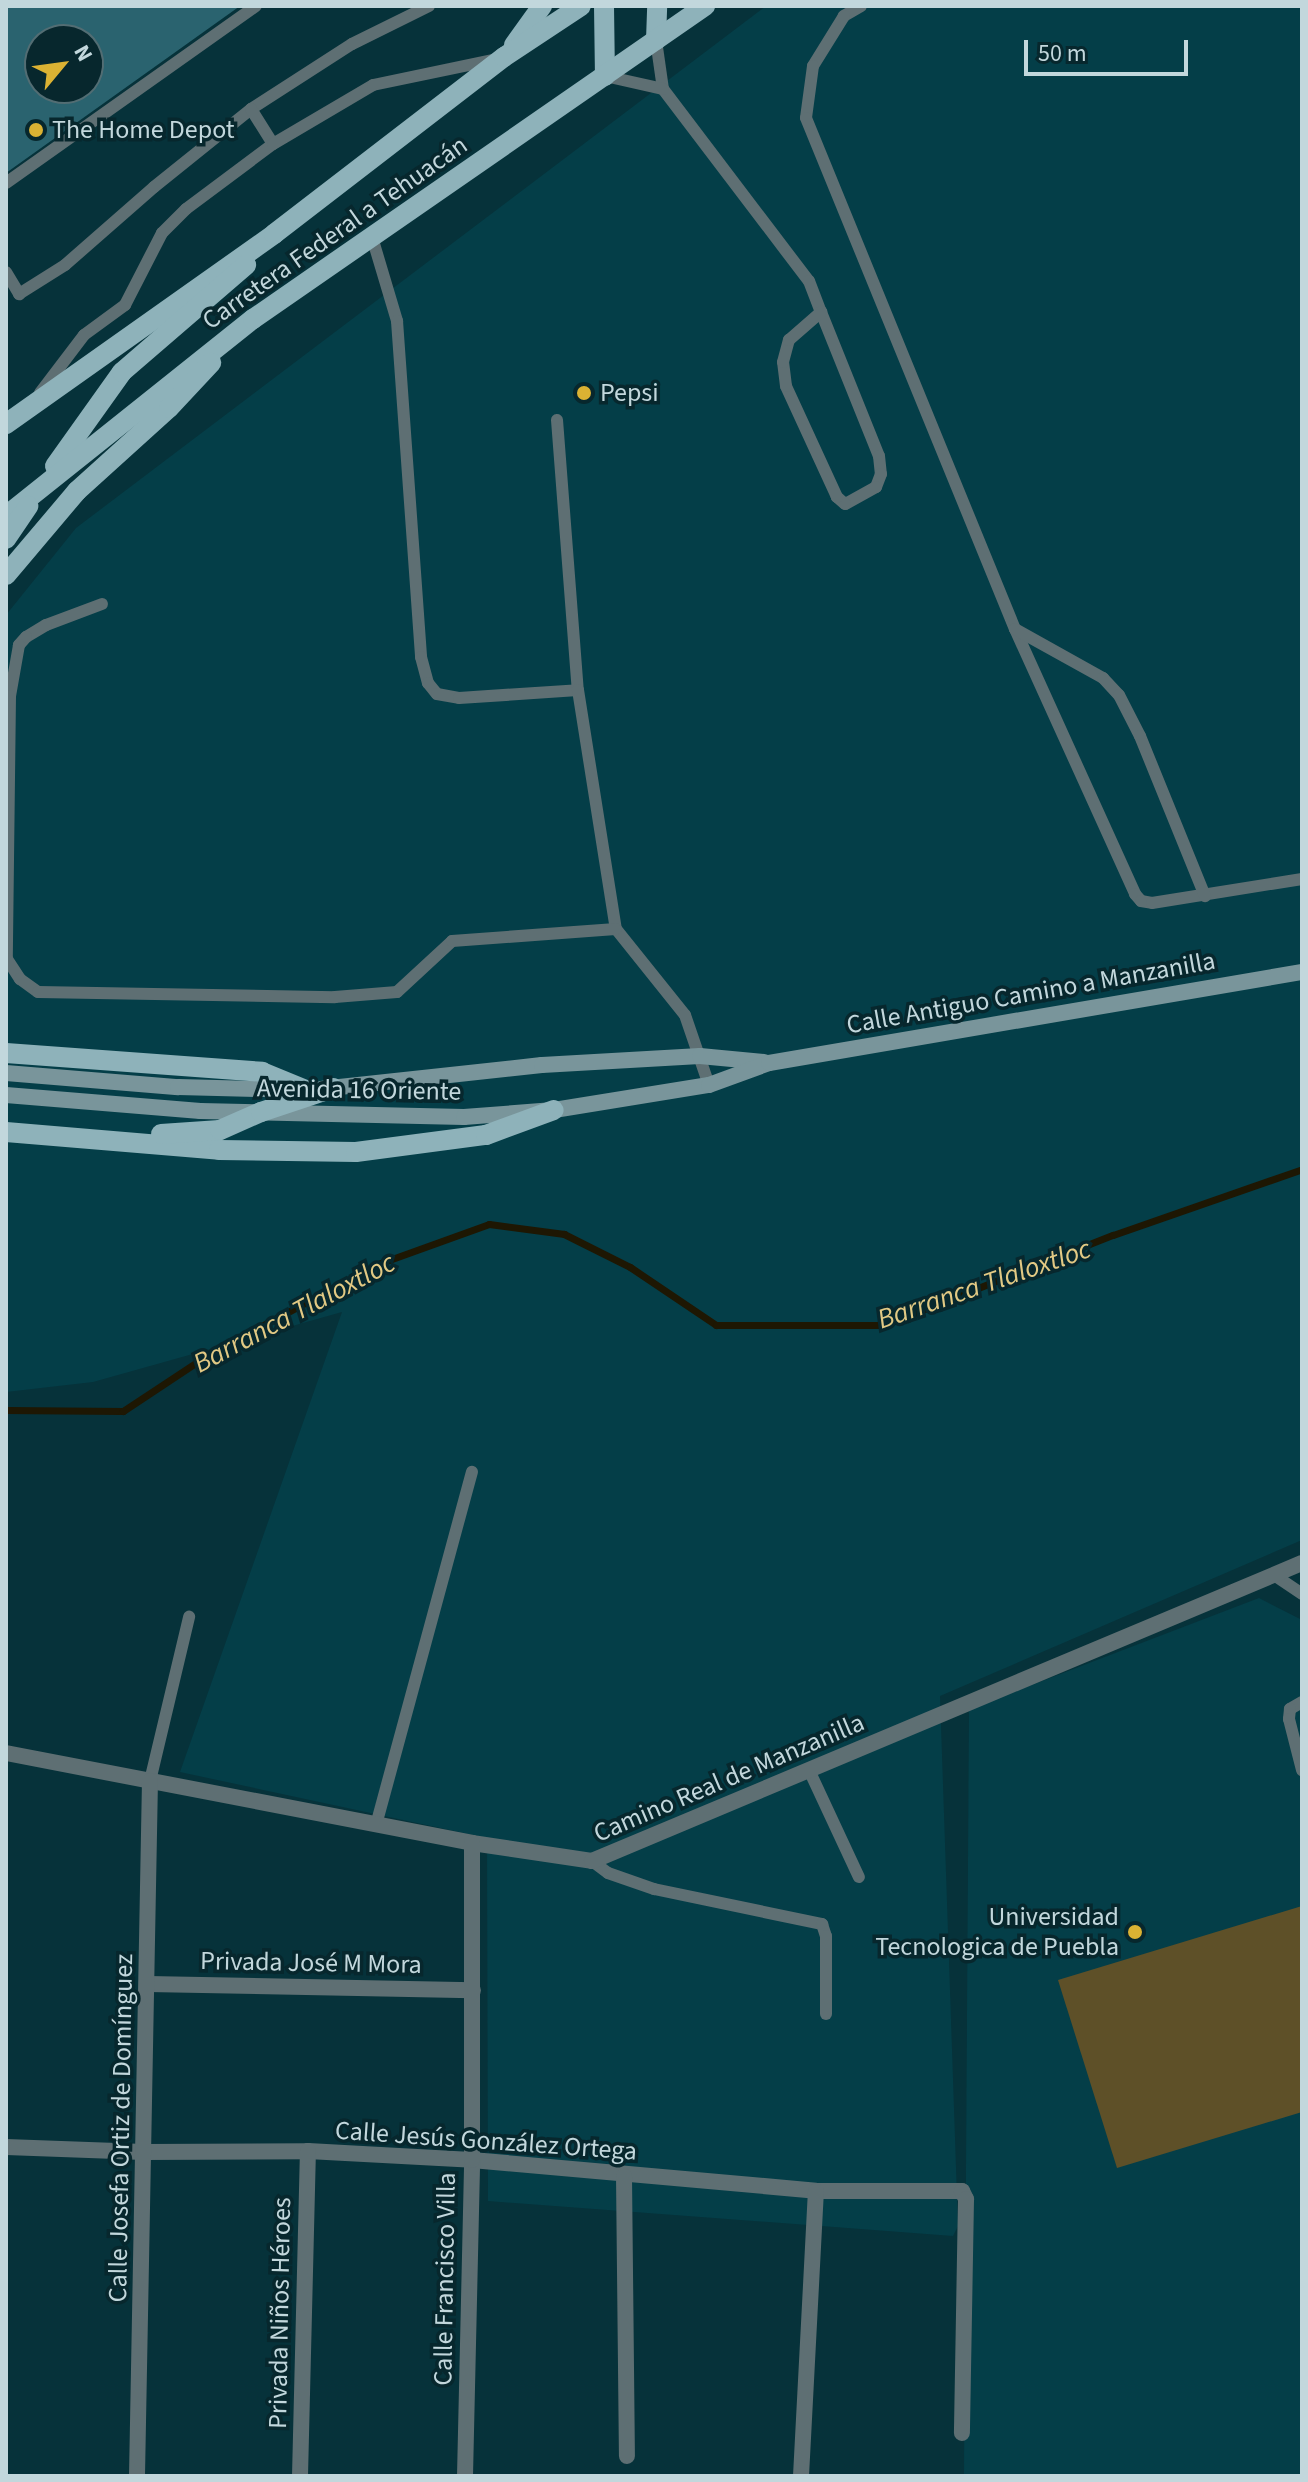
<!DOCTYPE html>
<html>
<head>
<meta charset="utf-8">
<style>
  body { margin:0 }
  #map { position:relative; width:1308px; height:2482px; overflow:hidden; background:#06323a; font-family:"Source Sans 3",sans-serif }
  div>[style] { position:absolute }
  .built>* { inset:0; background:#043e48 }
  .green>* { inset:0; background:#5e5028 }
  .stream>* { height:7px; margin:-3.5px; padding:0 3.5px; transform-origin:3.5px; border-radius:3.5px; background:#1e1703 }
  .building>* { inset:0; background:#2a636f }
  .lane>* { height:12px; margin:-6px; padding:0 6px; transform-origin:6px; border-radius:6px; background:#5e6f73 }
  .street>* { height:16px; margin:-8px; padding:0 8px; transform-origin:8px; border-radius:8px; background:#5e6f73 }
  .secondary>* { height:16px; margin:-8px; padding:0 8px; transform-origin:8px; border-radius:8px; background:#79959b }
  .primary>* { height:20px; margin:-10px; padding:0 10px; transform-origin:10px; border-radius:10px; background:#8eb2ba }
  .dots>* { width:22px; height:22px; translate:-50% -50%; box-sizing:border-box; border:4px solid #07272d; border-radius:50% }
  span { translate:-50% -50%; white-space:nowrap; text-align:center; line-height:1.15; -webkit-text-stroke:7px #07272d; paint-order:stroke }
  .poi-label { font-size:26px; color:#c2d7dc }
  .left { translate:0 -50%; text-align:left }
  .right { translate:-100% -50%; text-align:right }
  .street-label { font-size:26px; color:#c2d7dc }
  .water-label { font-size:28px; color:#e2c984; font-style:italic }
  .frame { position:absolute; inset:0; border:8px solid #c2d7dc; pointer-events:none }
  .north { position:absolute; left:24px; top:24px; width:80px; height:80px; box-sizing:border-box; background:#07272d; border:2px solid #526d73; border-radius:50%; rotate:61deg; font-size:22px; font-weight:700; line-height:32px; text-align:center; color:#c2d7dc }
  .north::after { content:''; display:block; margin:auto; width:28px; height:36px; background:#dbb233; clip-path:polygon(50% 0,100% 100%,50% 72%,0 100%) }
  .scale { position:absolute; left:1024px; top:40px; width:164px; height:36px; box-sizing:border-box; border:4px solid #c2d7dc; border-top:0; padding-left:10px; font-size:24px; line-height:28px; white-space:nowrap; color:#c2d7dc; -webkit-text-stroke:6px #07272d; paint-order:stroke }
</style>
</head>
<body>
<div id="map">
  <div class="built">
    <div style="clip-path:polygon(766px 6px,1302px 6px,1302px 1540px,940px 1696px,958px 2226px,953px 2236px,488px 2201px,487px 1838px,180px 1772px,342px 1312px,93px 1382px,6px 1392px,6px 615px,76px 528px)"></div>
    <div style="clip-path:polygon(1259px 1598px,1302px 1620px,1302px 2476px,964px 2476px,969px 1709px)"></div>
  </div>
  <div class="green">
    <div style="clip-path:polygon(1302px 1906px,1302px 2112px,1117px 2168px,1058px 1980px)"></div>
  </div>
  <div class="stream">
    <div style="left:6px;top:1410px;width:117px;rotate:0.5deg"></div>
    <div style="left:123px;top:1411px;width:103px;rotate:-33.5deg"></div>
    <div style="left:209px;top:1354px;width:191px;rotate:-28deg"></div>
    <div style="left:378px;top:1264px;width:118px;rotate:-19.8deg"></div>
    <div style="left:489px;top:1224px;width:76px;rotate:7.6deg"></div>
    <div style="left:564px;top:1234px;width:74px;rotate:26.6deg"></div>
    <div style="left:630px;top:1267px;width:104px;rotate:34deg"></div>
    <div style="left:716px;top:1325px;width:168px"></div>
    <div style="left:884px;top:1325px;width:246px;rotate:-21.5deg"></div>
    <div style="left:1113px;top:1235px;width:200px;rotate:-19.2deg"></div>
  </div>
  <div class="building">
    <div style="clip-path:polygon(evenodd,6px 6px,240px 6px,6px 173px,6px 6px,40px 40px,88px 40px,88px 88px,40px 88px,40px 40px)"></div>
  </div>
  <div class="lane">
    <div style="left:861px;top:6px;width:20px;rotate:150deg"></div>
    <div style="left:844px;top:16px;width:59px;rotate:121.8deg"></div>
    <div style="left:813px;top:66px;width:52px;rotate:97.7deg"></div>
    <div style="left:806px;top:118px;width:552px;rotate:67.76deg"></div>
    <div style="left:1015px;top:629px;width:291px;rotate:65.6deg"></div>
    <div style="left:1135px;top:894px;width:9px;rotate:49deg"></div>
    <div style="left:1141px;top:901px;width:11px;rotate:10deg"></div>
    <div style="left:1152px;top:903px;width:152px;rotate:-9.1deg"></div>
    <div style="left:656px;top:40px;width:49px;rotate:81.9deg"></div>
    <div style="left:663px;top:89px;width:241px;rotate:52.8deg"></div>
    <div style="left:809px;top:281px;width:33px;rotate:69deg"></div>
    <div style="left:821px;top:312px;width:155px;rotate:68.1deg"></div>
    <div style="left:879px;top:456px;width:18px;rotate:84deg"></div>
    <div style="left:881px;top:474px;width:14px;rotate:111deg"></div>
    <div style="left:876px;top:487px;width:35px;rotate:151deg"></div>
    <div style="left:845px;top:504px;width:11px;rotate:-139deg"></div>
    <div style="left:837px;top:497px;width:122px;rotate:-114.7deg"></div>
    <div style="left:786px;top:386px;width:24px;rotate:-97deg"></div>
    <div style="left:783px;top:362px;width:23px;rotate:-75deg"></div>
    <div style="left:789px;top:340px;width:43px;rotate:-41.2deg"></div>
    <div style="left:605px;top:76px;width:59px;rotate:12.6deg"></div>
    <div style="left:251px;top:109px;width:120px;rotate:-32.8deg"></div>
    <div style="left:352px;top:44px;width:86px;rotate:-26.3deg"></div>
    <div style="left:6px;top:183px;width:306px;rotate:-35.3deg"></div>
    <div style="left:372px;top:237px;width:88px;rotate:73.4deg"></div>
    <div style="left:397px;top:321px;width:337px;rotate:85.9deg"></div>
    <div style="left:421px;top:657px;width:27px;rotate:75deg"></div>
    <div style="left:428px;top:683px;width:14px;rotate:51deg"></div>
    <div style="left:437px;top:694px;width:22px;rotate:10deg"></div>
    <div style="left:459px;top:698px;width:119px;rotate:-3.8deg"></div>
    <div style="left:6px;top:272px;width:26px;rotate:59deg"></div>
    <div style="left:19px;top:294px;width:54px;rotate:-32.2deg"></div>
    <div style="left:65px;top:265px;width:118px;rotate:-41.2deg"></div>
    <div style="left:154px;top:187px;width:124px;rotate:-38.8deg"></div>
    <div style="left:251px;top:109px;width:41px;rotate:57.8deg"></div>
    <div style="left:40px;top:393px;width:73px;rotate:-52.8deg"></div>
    <div style="left:84px;top:335px;width:51px;rotate:-36.2deg"></div>
    <div style="left:125px;top:305px;width:81px;rotate:-62.8deg"></div>
    <div style="left:162px;top:233px;width:34px;rotate:-45deg"></div>
    <div style="left:186px;top:209px;width:109px;rotate:-36.8deg"></div>
    <div style="left:273px;top:144px;width:116px;rotate:-30.5deg"></div>
    <div style="left:373px;top:85px;width:123px;rotate:-11.8deg"></div>
    <div style="left:557px;top:420px;width:271px;rotate:85.6deg"></div>
    <div style="left:578px;top:690px;width:242px;rotate:81deg"></div>
    <div style="left:616px;top:929px;width:110px;rotate:51.3deg"></div>
    <div style="left:685px;top:1015px;width:74px;rotate:71.1deg"></div>
    <div style="left:102px;top:604px;width:60px;rotate:159.4deg"></div>
    <div style="left:46px;top:625px;width:23px;rotate:149deg"></div>
    <div style="left:26px;top:637px;width:11px;rotate:131deg"></div>
    <div style="left:19px;top:645px;width:52px;rotate:100deg"></div>
    <div style="left:10px;top:696px;width:263px;rotate:90.7deg"></div>
    <div style="left:7px;top:959px;width:24px;rotate:57deg"></div>
    <div style="left:20px;top:979px;width:22px;rotate:36deg"></div>
    <div style="left:38px;top:992px;width:297px;rotate:1deg"></div>
    <div style="left:335px;top:997px;width:62px;rotate:-4.6deg"></div>
    <div style="left:397px;top:992px;width:75px;rotate:-42.8deg"></div>
    <div style="left:452px;top:941px;width:164px;rotate:-4.2deg"></div>
    <div style="left:1015px;top:629px;width:101px;rotate:29.1deg"></div>
    <div style="left:1103px;top:678px;width:23px;rotate:47deg"></div>
    <div style="left:1119px;top:695px;width:46px;rotate:62.9deg"></div>
    <div style="left:1140px;top:736px;width:173px;rotate:67.9deg"></div>
    <div style="left:1274px;top:1575px;width:34px;rotate:34deg"></div>
    <div style="left:1302px;top:1702px;width:14px;rotate:150deg"></div>
    <div style="left:1290px;top:1709px;width:10px;rotate:96deg"></div>
    <div style="left:1289px;top:1719px;width:53px;rotate:75.7deg"></div>
    <div style="left:809px;top:1770px;width:118px;rotate:65deg"></div>
    <div style="left:150px;top:1781px;width:169px;rotate:-76.6deg"></div>
    <div style="left:376px;top:1825px;width:366px;rotate:-74.8deg"></div>
    <div style="left:592px;top:1861px;width:20px;rotate:37deg"></div>
    <div style="left:608px;top:1873px;width:49px;rotate:19.2deg"></div>
    <div style="left:654px;top:1889px;width:172px;rotate:11.8deg"></div>
    <div style="left:822px;top:1924px;width:13px;rotate:72deg"></div>
    <div style="left:826px;top:1936px;width:78px;rotate:90deg"></div>
  </div>
  <div class="street">
    <div style="left:6px;top:1753px;width:475px;rotate:10.9deg"></div>
    <div style="left:472px;top:1843px;width:121px;rotate:8.5deg"></div>
    <div style="left:592px;top:1861px;width:770px;rotate:-22.77deg"></div>
    <div style="left:148px;top:1984px;width:325px;rotate:1.1deg"></div>
    <div style="left:6px;top:2147px;width:138px;rotate:2.1deg"></div>
    <div style="left:144px;top:2152px;width:164px;rotate:-0.3deg"></div>
    <div style="left:308px;top:2151px;width:164px;rotate:3.1deg"></div>
    <div style="left:472px;top:2160px;width:345px;rotate:5.1deg"></div>
    <div style="left:816px;top:2191px;width:146px"></div>
    <div style="left:962px;top:2191px;width:9px;rotate:63deg"></div>
    <div style="left:966px;top:2199px;width:234px;rotate:91deg"></div>
    <div style="left:624px;top:2176px;width:280px;rotate:89.4deg"></div>
    <div style="left:137px;top:2476px;width:695px;rotate:-88.93deg"></div>
    <div style="left:300px;top:2476px;width:325px;rotate:-88.6deg"></div>
    <div style="left:465px;top:2476px;width:316px;rotate:-88.7deg"></div>
    <div style="left:472px;top:2160px;width:317px;rotate:-90deg"></div>
    <div style="left:801px;top:2476px;width:285px;rotate:-87deg"></div>
  </div>
  <div class="secondary">
    <div style="left:6px;top:1073px;width:173px;rotate:4.7deg"></div>
    <div style="left:178px;top:1087px;width:120px;rotate:1.4deg"></div>
    <div style="left:321px;top:1089px;width:222px;rotate:-6.2deg"></div>
    <div style="left:542px;top:1065px;width:158px;rotate:-3.3deg"></div>
    <div style="left:700px;top:1056px;width:64px;rotate:5.4deg"></div>
    <div style="left:6px;top:1095px;width:195px;rotate:4.7deg"></div>
    <div style="left:200px;top:1111px;width:264px;rotate:1.3deg"></div>
    <div style="left:464px;top:1117px;width:90px;rotate:-4.4deg"></div>
    <div style="left:554px;top:1110px;width:157px;rotate:-9.2deg"></div>
    <div style="left:709px;top:1085px;width:64px;rotate:-20.1deg"></div>
    <div style="left:769px;top:1063px;width:541px;rotate:-9.69deg"></div>
  </div>
  <div class="primary">
    <div style="left:604px;top:6px;width:70px;rotate:89.2deg"></div>
    <div style="left:656px;top:40px;width:34px;rotate:-88deg"></div>
    <div style="left:514px;top:45px;width:48px;rotate:-54.3deg"></div>
    <div style="left:6px;top:424px;width:329px;rotate:-35.3deg"></div>
    <div style="left:274px;top:234px;width:290px;rotate:-37.6deg"></div>
    <div style="left:504px;top:57px;width:92px;rotate:-33.5deg"></div>
    <div style="left:55px;top:466px;width:115px;rotate:-54.5deg"></div>
    <div style="left:122px;top:372px;width:164px;rotate:-40.8deg"></div>
    <div style="left:6px;top:516px;width:316px;rotate:-38.6deg"></div>
    <div style="left:253px;top:319px;width:550px;rotate:-34.7deg"></div>
    <div style="left:6px;top:539px;width:40px;rotate:-56deg"></div>
    <div style="left:6px;top:575px;width:110px;rotate:-49.8deg"></div>
    <div style="left:77px;top:491px;width:124px;rotate:-42.1deg"></div>
    <div style="left:169px;top:408px;width:62px;rotate:-47deg"></div>
    <div style="left:6px;top:1053px;width:257px;rotate:4.2deg"></div>
    <div style="left:262px;top:1072px;width:48px;rotate:22.2deg"></div>
    <div style="left:6px;top:1132px;width:214px;rotate:4.8deg"></div>
    <div style="left:219px;top:1150px;width:137px;rotate:0.8deg"></div>
    <div style="left:356px;top:1152px;width:131px;rotate:-7.5deg"></div>
    <div style="left:486px;top:1135px;width:72px;rotate:-20.2deg"></div>
    <div style="left:161px;top:1134px;width:59px;rotate:-3.9deg"></div>
    <div style="left:220px;top:1130px;width:45px;rotate:-23.7deg"></div>
    <div style="left:261px;top:1112px;width:76px;rotate:-18.4deg"></div>
  </div>
  <div class="dots">
    <div style="left:36px;top:130px;background:#dbb233"></div>
    <div style="left:584px;top:393px;background:#dbb233"></div>
    <div style="left:1135px;top:1932px;background:#dbb233"></div>
  </div>
  <div class="poi-label">
    <span class="left" style="left:52px;top:130px">The Home Depot</span>
    <span class="left" style="left:600px;top:393px">Pepsi</span>
    <span class="right" style="left:1119px;top:1932px">Universidad<br>Tecnologica de Puebla</span>
  </div>
  <div class="street-label">
    <span style="left:335px;top:233px;rotate:-35deg">Carretera Federal a Tehuacán</span>
    <span style="left:1031px;top:993px;rotate:-10deg">Calle Antiguo Camino a Manzanilla</span>
    <span style="left:359px;top:1090px;rotate:1deg">Avenida 16 Oriente</span>
    <span style="left:729px;top:1778px;rotate:-23deg">Camino Real de Manzanilla</span>
    <span style="left:311px;top:1963px;rotate:1deg">Privada José M Mora</span>
    <span style="left:121px;top:2128px;rotate:-89deg">Calle Josefa Ortiz de Domínguez</span>
    <span style="left:486px;top:2141px;rotate:4deg">Calle Jesús González Ortega</span>
    <span style="left:445px;top:2279px;rotate:-89deg">Calle Francisco Villa</span>
    <span style="left:280px;top:2313px;rotate:-89deg">Privada Niños Héroes</span>
  </div>
  <div class="water-label">
    <span style="left:984px;top:1284px;rotate:-19deg">Barranca Tlaloxtloc</span>
    <span style="left:294px;top:1313px;rotate:-28deg">Barranca Tlaloxtloc</span>
  </div>
  <div class="frame"></div>
  <div class="north">N</div>
  <div class="scale">50 m</div>
</div>
</body>
</html>
